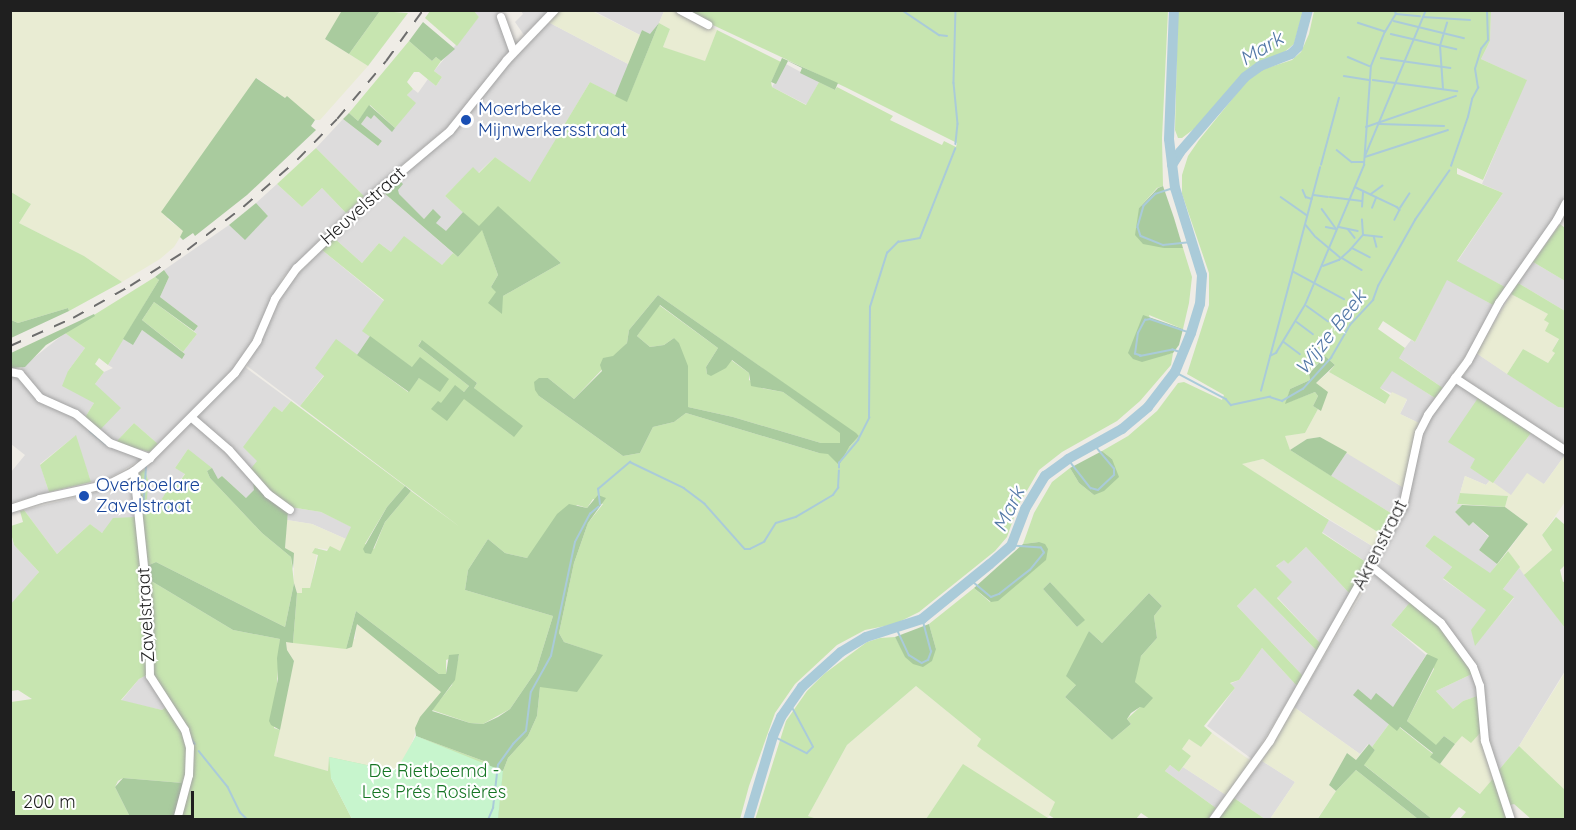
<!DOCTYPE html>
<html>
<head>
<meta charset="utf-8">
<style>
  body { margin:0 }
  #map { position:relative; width:1576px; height:830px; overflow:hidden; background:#efece6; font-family:Quicksand,sans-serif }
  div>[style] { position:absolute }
  .residential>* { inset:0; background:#dddcdc }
  .farmland>* { inset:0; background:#e9ecd3 }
  .grass>* { inset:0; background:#c7e5b0 }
  .forest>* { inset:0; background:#a9cb9e }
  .park>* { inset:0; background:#c7f5cd }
  .stream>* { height:1.5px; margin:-0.75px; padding:0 0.75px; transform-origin:0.75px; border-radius:0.75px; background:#aacbd9 }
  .river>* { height:10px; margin:-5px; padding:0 5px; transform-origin:5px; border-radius:5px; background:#aacbd9 }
  .roads { filter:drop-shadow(0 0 2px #a3a3a3) drop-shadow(0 0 2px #a3a3a3) }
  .minor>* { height:8px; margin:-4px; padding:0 4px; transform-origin:4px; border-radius:4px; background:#fff }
  .rail>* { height:1.5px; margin-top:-0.75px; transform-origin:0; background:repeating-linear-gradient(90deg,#6d6d6d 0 12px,transparent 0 24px) }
  .dots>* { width:16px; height:16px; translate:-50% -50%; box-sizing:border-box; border:3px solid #fff; border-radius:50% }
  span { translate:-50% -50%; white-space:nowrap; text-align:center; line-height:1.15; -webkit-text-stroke:4.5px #fff; paint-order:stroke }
  .transit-label { font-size:18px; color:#164399 }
  .left { translate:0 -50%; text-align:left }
  .street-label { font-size:18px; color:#1f1f1f }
  .park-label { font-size:18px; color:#157523 }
  .water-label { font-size:20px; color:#5378a7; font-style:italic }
  .frame { position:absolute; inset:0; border:12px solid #1f1f1f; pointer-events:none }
  .scale { position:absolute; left:12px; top:791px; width:182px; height:27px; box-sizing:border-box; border:3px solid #1f1f1f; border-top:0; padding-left:8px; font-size:18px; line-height:21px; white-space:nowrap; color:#1f1f1f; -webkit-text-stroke:4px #fff; paint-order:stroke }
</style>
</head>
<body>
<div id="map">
  <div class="residential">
    <div style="clip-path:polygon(592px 10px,664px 11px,659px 23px,650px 35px,642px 30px,640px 35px)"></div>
    <div style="clip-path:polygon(474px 11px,499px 11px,511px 49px,448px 127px,364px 196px,316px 148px,343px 119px,378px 146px,382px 141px,361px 124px,367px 116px,374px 115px,392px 131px,415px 103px,407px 95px,413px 89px,418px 93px,428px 79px,436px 86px,442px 77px,434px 71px,479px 17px)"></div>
    <div style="clip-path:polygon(521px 11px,549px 11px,524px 35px,515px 22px,523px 14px)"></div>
    <div style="clip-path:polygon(1491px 11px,1565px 11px,1566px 192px,1552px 223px,1505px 287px,1457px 262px,1503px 193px,1482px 184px,1526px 80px,1481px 59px,1490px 41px)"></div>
    <div style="clip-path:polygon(548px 22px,630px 65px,615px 96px,590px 82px,530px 183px,495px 157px,478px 173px,473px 168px,445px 196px,463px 212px,446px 232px,436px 223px,432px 210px,424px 219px,398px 194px,397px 178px,460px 124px,515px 55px)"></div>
    <div style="clip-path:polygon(786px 64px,819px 82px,807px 105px,772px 87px)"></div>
    <div style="clip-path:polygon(277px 184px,302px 207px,322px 188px,346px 213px,283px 277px,251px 343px,233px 369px,158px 444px,134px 423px,115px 443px,98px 432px,95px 384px,104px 372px,113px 368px,108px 365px,123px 339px,133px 344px,142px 330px,182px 358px,185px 354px,183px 352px,197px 334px,194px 331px,198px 326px,160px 297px,169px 277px,164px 270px,229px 225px,245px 239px,268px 216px,256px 203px)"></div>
    <div style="clip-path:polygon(383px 192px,453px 253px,442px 265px,391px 252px,379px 243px,362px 263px,334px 238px)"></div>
    <div style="clip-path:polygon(322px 250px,384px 301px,363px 330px,370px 336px,357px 355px,336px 340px,324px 375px,300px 406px,247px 366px,283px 294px,298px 274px)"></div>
    <div style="clip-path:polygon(1533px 262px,1565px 281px,1565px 311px,1518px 283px)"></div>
    <div style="clip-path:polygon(1447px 279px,1493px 305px,1471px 348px,1443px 388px,1398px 357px,1411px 340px,1415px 342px)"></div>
    <div style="clip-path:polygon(65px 333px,85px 348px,68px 371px,94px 403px,84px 419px,42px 395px,27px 379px,21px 368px)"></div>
    <div style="clip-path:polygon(1476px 353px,1558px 407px,1565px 408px,1565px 446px,1462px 379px)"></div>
    <div style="clip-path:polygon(245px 367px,291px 401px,282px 412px,274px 406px,244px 447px,258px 461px,253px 482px,255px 490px,246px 498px,222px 476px,218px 479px,188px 449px,175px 468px,185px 473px,178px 484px,173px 482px,158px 505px,146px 500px,148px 480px,145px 469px)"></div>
    <div style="clip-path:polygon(1391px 370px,1435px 398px,1419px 423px,1400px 414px,1407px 400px,1380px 388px)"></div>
    <div style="clip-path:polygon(10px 374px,15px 374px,32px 392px,69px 412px,142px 459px,108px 479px,91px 482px,75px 436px,40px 464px,49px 492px,11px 503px,11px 472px,25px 455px,11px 444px)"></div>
    <div style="clip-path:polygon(1455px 382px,1478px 398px,1476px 459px,1470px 468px,1490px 480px,1486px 485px,1465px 476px,1457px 504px,1462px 505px,1455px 512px,1469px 526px,1473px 522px,1489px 537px,1479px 550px,1497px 564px,1490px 574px,1434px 535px,1425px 546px,1452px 567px,1443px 579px,1487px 610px,1475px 645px,1514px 598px,1503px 589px,1520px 567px,1565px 628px,1565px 671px,1519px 746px,1498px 771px,1487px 732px,1480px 678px,1376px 567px,1408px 504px,1423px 428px)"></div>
    <div style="clip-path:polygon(1531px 433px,1565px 455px,1544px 484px,1511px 496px,1493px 483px)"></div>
    <div style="clip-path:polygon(1347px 452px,1404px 488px,1394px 515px,1331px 476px)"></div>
    <div style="clip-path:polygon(131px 479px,135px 517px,101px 533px,90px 524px,57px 554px,24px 510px,105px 490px)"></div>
    <div style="clip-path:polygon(290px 507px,321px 512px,352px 527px,346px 539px,312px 524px,287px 520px)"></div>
    <div style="clip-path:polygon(1329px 520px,1377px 549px,1369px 564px,1322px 532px)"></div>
    <div style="clip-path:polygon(10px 533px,14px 545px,39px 572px,11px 605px)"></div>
    <div style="clip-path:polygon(1306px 547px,1350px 594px,1322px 645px,1277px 597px,1276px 567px,1284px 559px,1288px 564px)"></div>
    <div style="clip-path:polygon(1375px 572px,1411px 601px,1391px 625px,1426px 655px,1393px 708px,1353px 694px,1389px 724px,1372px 747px,1368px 744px,1360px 754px,1294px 707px)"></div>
    <div style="clip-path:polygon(1255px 588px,1317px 651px,1303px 676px,1237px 606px)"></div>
    <div style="clip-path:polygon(1262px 648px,1297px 686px,1252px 759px,1207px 726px,1235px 688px,1230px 684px,1239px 680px)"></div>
    <div style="clip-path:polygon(1474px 673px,1480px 695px,1463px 701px,1453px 709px,1436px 691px)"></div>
    <div style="clip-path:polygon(147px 675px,167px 706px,162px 710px,121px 701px,139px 679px)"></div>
    <div style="clip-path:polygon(1262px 761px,1295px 782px,1270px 819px,1265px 819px,1234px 798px)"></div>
    <div style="clip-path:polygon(1170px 765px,1179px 772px,1183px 767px,1226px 795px,1216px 808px,1165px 771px)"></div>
  </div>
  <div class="farmland">
    <div style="clip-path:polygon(11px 11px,340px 11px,342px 12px,325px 39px,368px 66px,320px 120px,315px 120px,287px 97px,285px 98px,257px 78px,167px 219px,184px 231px,174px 247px,160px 259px,122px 282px,84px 256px,19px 223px,31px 204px,11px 192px)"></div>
    <div style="clip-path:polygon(559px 11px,592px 11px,640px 35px,630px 65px,548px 22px)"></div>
    <div style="clip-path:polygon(664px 11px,678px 11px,717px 30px,705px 62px,663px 47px,670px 29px,659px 23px)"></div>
    <div style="clip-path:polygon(1511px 294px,1548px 314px,1549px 323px,1559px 338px,1552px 351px,1555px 353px,1548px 363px,1523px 349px,1507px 374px,1476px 353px)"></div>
    <div style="clip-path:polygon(1329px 372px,1384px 404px,1392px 392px,1407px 399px,1400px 414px,1419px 423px,1404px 488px,1320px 437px,1307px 439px,1290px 450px,1284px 436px,1305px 433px,1318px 409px,1320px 411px,1320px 388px,1316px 383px)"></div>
    <div style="clip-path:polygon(1565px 455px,1565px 502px,1542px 535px,1552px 550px,1524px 575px,1508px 551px,1528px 524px,1505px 507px,1508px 496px,1460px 493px,1465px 476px,1486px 485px,1490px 480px,1511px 495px,1527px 473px,1544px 484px)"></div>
    <div style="clip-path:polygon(1263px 459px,1384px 536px,1377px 549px,1241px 464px)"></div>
    <div style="clip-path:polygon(287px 520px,312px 524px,346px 539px,340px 551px,318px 548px,310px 589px,302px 593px,297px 593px,294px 583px,294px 554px,285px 548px)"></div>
    <div style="clip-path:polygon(357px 623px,442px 692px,420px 718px,409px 752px,397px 769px,390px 770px,329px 758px,328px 771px,274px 756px,294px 661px,287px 650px,286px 641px,293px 643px,355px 639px)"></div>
    <div style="clip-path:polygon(1564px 674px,1566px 675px,1565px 790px,1519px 746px)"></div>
    <div style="clip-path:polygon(916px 686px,981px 739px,978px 746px,1055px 802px,1048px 818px,963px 765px,926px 819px,817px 820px,808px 816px,847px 745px)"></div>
    <div style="clip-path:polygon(1294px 707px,1360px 754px,1356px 760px,1347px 753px,1329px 785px,1336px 791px,1317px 819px,1270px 819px,1295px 782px,1262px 761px)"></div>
    <div style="clip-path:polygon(1481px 732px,1496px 775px,1481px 794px,1440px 764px,1461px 736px)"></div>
    <div style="clip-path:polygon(1212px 733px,1251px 761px,1226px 795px,1183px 767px,1191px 756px,1182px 749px,1189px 738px,1201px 747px)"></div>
  </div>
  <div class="grass">
    <div style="clip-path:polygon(380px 11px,408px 13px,368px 66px,349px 54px)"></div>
    <div style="clip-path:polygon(430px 11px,474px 11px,479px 17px,457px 46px,425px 18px)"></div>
    <div style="clip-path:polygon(evenodd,683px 11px,1168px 11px,1162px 138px,1163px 186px,1157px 188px,1139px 208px,1164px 248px,1183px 248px,1192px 277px,1189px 303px,1183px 329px,1149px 315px,1160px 356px,1173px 353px,1171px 365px,1140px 401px,1117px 421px,1062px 452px,1039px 470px,1018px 506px,1007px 537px,995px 551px,919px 612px,895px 624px,865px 630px,837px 645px,795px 684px,775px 713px,749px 786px,740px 819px,498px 819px,503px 771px,508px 758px,528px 736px,537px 716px,540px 687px,602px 655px,564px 642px,559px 633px,574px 563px,588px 523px,603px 504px,593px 499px,587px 508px,577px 505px,527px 558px,505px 553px,488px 539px,468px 570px,465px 590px,553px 616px,536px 671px,510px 709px,483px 724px,470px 723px,432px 710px,452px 685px,459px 655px,446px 660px,446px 674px,439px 674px,356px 611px,346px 649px,293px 643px,297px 593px,302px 593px,302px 588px,310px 588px,318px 555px,312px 553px,315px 548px,327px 551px,330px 546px,340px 551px,351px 527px,321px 512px,290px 507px,248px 472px,257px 461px,243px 447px,274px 406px,282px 412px,291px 401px,405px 486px,387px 507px,365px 544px,374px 549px,385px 522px,411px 491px,460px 527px,300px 406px,324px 376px,315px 368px,336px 339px,408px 392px,419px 378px,420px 358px,413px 368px,362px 331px,384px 300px,322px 250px,334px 238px,362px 263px,379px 243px,391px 252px,404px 236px,442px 265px,453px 253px,458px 257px,482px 229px,498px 275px,491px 287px,503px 296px,561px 263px,498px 207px,479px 227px,445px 196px,473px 167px,479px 173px,495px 157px,530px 182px,590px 82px,627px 101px,659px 23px,670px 29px,663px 47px,705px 61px,717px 30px,781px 62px,771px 82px,772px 87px,806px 105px,819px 82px,835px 90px,837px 87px,893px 116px,890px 120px,942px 145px,944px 141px,956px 147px,957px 143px,845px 87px,683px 11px,658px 295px,859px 436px,849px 447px,819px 453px,686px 413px,674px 422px,653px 427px,640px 453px,623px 456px,539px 396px,548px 378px,574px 399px,627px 343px,629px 330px,658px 295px,683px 11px,421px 341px,477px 383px,474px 388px,514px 437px,464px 398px,432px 409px,441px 404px,455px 386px,464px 392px,469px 386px,418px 346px,421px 341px)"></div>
    <div style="clip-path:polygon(1178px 11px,1303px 11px,1294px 44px,1283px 53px,1250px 67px,1199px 125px,1182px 138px,1178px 138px,1175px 130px)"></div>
    <div style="clip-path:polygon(evenodd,1314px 11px,1491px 11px,1490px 41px,1481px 59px,1527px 80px,1483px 180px,1457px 168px,1457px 174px,1503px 193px,1457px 261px,1505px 287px,1493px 305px,1447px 280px,1415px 342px,1383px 321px,1378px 329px,1405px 348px,1399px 358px,1443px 388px,1435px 398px,1392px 371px,1380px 388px,1390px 395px,1385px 404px,1329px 372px,1335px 365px,1325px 356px,1309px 373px,1310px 380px,1290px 389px,1286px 403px,1315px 392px,1318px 396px,1313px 406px,1318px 409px,1305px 433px,1285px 436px,1290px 450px,1394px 515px,1384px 536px,1263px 459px,1242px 464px,1329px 520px,1322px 533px,1369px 564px,1350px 594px,1306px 547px,1288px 564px,1284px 560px,1276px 566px,1292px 582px,1277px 598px,1322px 645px,1317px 651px,1255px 588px,1237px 606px,1303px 676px,1297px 686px,1262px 648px,1239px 680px,1230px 683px,1235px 688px,1204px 726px,1212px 733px,1201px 747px,1189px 739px,1182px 749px,1191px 756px,1179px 772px,1170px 765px,1165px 771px,1216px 808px,1208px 819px,1150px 819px,1141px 813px,1136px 819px,1055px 819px,1049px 815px,1055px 802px,977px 746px,981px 739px,916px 686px,847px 745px,808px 816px,817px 819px,755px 820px,786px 721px,807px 691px,824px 674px,867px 642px,880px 638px,895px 637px,900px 646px,936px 649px,929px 624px,974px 588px,990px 602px,1039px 542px,1023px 544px,1034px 513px,1052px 482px,1070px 468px,1079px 483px,1094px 495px,1112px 459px,1102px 451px,1128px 436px,1157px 411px,1178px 383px,1184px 382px,1222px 400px,1224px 395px,1187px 374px,1209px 305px,1209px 273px,1182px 194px,1182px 175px,1188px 156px,1199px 140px,1246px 82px,1261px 70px,1292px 60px,1301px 52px,1309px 34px,1314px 11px,1050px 582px,1084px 620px,1077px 627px,1043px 589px,1050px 582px,1314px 11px,1149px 593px,1162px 606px,1154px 616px,1157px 638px,1141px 656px,1136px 669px,1135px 682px,1140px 707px,1127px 719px,1131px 724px,1112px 740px,1065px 697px,1076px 685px,1089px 631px,1102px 643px,1149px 593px)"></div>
    <div style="clip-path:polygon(409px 41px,432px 61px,436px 57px,441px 61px,434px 71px,442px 77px,436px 86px,419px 72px,414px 72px,407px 82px,413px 89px,407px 95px,416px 103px,395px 128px,370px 105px,358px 121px,349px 113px)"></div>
    <div style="clip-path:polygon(316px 148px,364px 196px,346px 213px,322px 188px,302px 207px,277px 184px)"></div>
    <div style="clip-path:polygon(11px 192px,31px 204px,19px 223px,84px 256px,122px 282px,69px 311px,68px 308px,18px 323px,11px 320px)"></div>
    <div style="clip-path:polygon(1560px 224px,1565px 228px,1565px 281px,1533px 262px)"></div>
    <div style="clip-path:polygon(155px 277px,159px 280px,108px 365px,99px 358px,95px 364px,104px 372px,95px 384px,121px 408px,98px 432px,84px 419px,94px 403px,62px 386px,68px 371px,85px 348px,65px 333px)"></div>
    <div style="clip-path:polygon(1518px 283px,1565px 311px,1565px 408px,1558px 407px,1507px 374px,1523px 349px,1548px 363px,1555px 353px,1552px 351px,1559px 339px,1545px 331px,1549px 323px,1544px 320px,1548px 314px,1511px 294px)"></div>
    <div style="clip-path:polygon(154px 302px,197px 334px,183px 352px,142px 320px)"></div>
    <div style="clip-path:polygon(659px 305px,718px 348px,706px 367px,707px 374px,731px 360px,749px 373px,749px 380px,761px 388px,783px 392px,841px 433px,840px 443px,821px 443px,733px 417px,688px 407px,674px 338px,664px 345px,650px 347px,637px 336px)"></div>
    <div style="clip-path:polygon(1478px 398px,1531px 433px,1493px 483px,1470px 468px,1475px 459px,1448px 442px)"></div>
    <div style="clip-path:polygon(134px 423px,158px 444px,150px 452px,115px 443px)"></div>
    <div style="clip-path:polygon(76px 435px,91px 482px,49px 492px,40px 465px)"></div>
    <div style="clip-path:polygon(188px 449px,212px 468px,207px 471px,210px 478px,262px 533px,291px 557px,294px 583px,285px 627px,156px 562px,147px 566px,139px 473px,145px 469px,148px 480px,147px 500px,158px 505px,173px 481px,178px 484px,185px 474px,175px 468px)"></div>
    <div style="clip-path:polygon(1460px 493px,1508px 496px,1505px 507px,1457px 504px)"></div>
    <div style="clip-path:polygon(24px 510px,57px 554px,90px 524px,102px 533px,113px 518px,135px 517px,146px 614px,147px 675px,139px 679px,121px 700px,162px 710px,167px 706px,178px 722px,187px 746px,188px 759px,183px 783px,123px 778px,118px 781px,115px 787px,131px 819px,11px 819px,11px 702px,32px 699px,18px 690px,11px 691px,10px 605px,39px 572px,14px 545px,11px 533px,11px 526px,23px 522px,20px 511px)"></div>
    <div style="clip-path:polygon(1556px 517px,1565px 525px,1565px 565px,1560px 570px,1563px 582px,1565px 581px,1565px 628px,1524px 575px,1552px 550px,1542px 535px)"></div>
    <div style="clip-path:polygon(1434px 535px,1490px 573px,1508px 551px,1520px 567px,1503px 589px,1514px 597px,1475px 646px,1471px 630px,1486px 610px,1443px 578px,1452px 567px,1425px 546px)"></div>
    <div style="clip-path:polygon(148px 579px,233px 630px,280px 639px,274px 728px,280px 730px,274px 756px,328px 771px,329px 757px,390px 770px,397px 769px,402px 764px,416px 736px,489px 763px,331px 778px,352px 819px,179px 819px,194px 756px,193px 745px,153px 672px,153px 615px)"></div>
    <div style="clip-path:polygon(1411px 601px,1435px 620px,1474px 673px,1436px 691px,1453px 709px,1463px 701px,1480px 695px,1481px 732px,1471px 743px,1462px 736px,1455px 744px,1444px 736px,1436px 746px,1407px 721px,1434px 669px,1428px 654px,1391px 625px)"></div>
    <div style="clip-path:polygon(1389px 724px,1397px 730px,1399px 727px,1433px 754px,1431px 757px,1480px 794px,1496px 775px,1509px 819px,1460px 819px,1466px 812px,1459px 807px,1449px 819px,1432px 819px,1363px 764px,1375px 750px,1372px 747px)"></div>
    <div style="clip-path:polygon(1519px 746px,1565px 790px,1565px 819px,1531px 819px,1514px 804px,1510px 805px,1498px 771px)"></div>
    <div style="clip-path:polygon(963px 764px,1048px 818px,1050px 819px,926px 819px)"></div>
    <div style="clip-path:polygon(1356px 770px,1418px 819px,1317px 820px,1336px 791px)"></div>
    <div style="clip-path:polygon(1234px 798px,1265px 819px,1217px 820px)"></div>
  </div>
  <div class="forest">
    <div style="clip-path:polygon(340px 11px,380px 11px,349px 54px,325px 39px,341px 12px)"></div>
    <div style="clip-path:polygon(423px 22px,455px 49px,441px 61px,436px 57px,432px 61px,409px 41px)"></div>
    <div style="clip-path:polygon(659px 23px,627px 102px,615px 96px,642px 30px,650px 34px)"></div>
    <div style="clip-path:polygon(782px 58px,838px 83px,835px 90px,800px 73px,802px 68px,788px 61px,776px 84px,771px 82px)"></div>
    <div style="clip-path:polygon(256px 78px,285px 98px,287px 96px,315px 120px,311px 126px,316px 130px,247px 195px,195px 236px,193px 233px,183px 240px,180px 237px,183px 231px,161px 212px)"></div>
    <div style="clip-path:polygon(369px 105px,395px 128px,392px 132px,374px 115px,371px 119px,367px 116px,361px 124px,382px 141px,378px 146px,343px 119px,349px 113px,358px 121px)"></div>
    <div style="clip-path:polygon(397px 178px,403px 184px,398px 190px,399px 194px,424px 219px,433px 209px,441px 217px,436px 223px,446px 231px,463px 212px,479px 226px,498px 206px,561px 263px,503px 296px,502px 314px,488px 303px,496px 292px,491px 287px,498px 275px,482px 230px,458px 257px,383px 192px)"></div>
    <div style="clip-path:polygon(1163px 186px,1174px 218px,1183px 248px,1164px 248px,1143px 244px,1135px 235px,1139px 208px,1158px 188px)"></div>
    <div style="clip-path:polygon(256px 203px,268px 216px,245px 240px,229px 225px)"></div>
    <div style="clip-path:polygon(164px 270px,169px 277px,160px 297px,198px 326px,194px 331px,154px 302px,142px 320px,185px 354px,182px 359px,142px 330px,133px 345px,123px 339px,159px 280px,155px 277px)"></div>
    <div style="clip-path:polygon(evenodd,658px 295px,856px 433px,859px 436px,849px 447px,839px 465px,828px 454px,819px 453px,686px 413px,674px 422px,653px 427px,640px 453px,623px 456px,539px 396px,535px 390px,534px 382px,539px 378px,548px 378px,574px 399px,602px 371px,600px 365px,603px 358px,613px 356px,627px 343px,629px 330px,658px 295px,660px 305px,718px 348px,706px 367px,707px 374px,711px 376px,726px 368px,732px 360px,749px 373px,751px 386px,783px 392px,840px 433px,840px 443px,821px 443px,733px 417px,688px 407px,688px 366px,679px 343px,674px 338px,664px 345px,650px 347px,637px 336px,660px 305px)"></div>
    <div style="clip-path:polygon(68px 308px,69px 311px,11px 338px,11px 320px,18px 323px)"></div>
    <div style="clip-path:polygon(94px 314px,95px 316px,46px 345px,25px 367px,11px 368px,11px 353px)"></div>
    <div style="clip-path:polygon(1143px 315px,1183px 329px,1179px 345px,1173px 353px,1142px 362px,1133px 359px,1128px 353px)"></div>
    <div style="clip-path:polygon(370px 336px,412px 367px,420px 357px,449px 379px,440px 392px,419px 378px,409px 392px,357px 355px)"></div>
    <div style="clip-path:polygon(422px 340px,477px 383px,474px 388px,523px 426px,514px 437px,464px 399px,447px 421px,431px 409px,438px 401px,441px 403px,455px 385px,464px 392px,469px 386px,418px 346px)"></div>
    <div style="clip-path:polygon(1325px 356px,1335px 365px,1316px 383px,1328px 392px,1321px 411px,1313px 406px,1318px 396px,1315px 392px,1285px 404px,1290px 389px,1310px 380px,1309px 374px)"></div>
    <div style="clip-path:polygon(1320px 437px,1347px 452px,1331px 476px,1290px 450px,1307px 439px)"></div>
    <div style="clip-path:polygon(1102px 451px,1112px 459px,1119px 477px,1104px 491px,1094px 495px,1079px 483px,1070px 468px)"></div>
    <div style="clip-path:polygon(212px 468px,218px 479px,222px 476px,246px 498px,254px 490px,253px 482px,288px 511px,285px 548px,294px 553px,293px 569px,291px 557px,262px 533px,210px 478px,207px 471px)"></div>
    <div style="clip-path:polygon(405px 486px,411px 491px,385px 522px,371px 554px,365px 553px,363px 549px,387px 507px)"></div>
    <div style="clip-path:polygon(598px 495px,606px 498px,588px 523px,574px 563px,559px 633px,564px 642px,603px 655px,577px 692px,540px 687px,537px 716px,528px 736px,508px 758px,503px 771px,498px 819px,489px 763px,416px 736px,415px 728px,420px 717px,441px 692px,357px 624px,352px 647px,346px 649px,356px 611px,439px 674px,446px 674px,449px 655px,459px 654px,455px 680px,432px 711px,470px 723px,483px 724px,498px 717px,510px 709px,536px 671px,553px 616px,465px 590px,468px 570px,488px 539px,505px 553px,527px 558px,557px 514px,569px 504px,587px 508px)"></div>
    <div style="clip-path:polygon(1462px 505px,1505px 507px,1528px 524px,1497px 564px,1479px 550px,1489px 536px,1473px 522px,1469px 526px,1455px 512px)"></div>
    <div style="clip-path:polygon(1039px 542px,1045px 544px,1048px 549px,1046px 560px,998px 601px,991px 602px,974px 588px,1023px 544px)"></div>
    <div style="clip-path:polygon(156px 562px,285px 627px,294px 583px,297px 593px,293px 643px,286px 642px,287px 650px,294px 661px,280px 730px,271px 725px,269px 721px,278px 679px,277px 658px,280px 639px,233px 630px,148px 579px,147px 566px)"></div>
    <div style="clip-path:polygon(1050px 582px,1085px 620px,1077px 627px,1043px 589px)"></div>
    <div style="clip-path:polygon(1149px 593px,1162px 606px,1154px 616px,1157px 638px,1141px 656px,1135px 682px,1153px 698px,1144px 708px,1140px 707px,1131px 713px,1127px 719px,1131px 724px,1112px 740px,1065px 697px,1076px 685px,1066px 676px,1089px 631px,1102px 643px)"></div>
    <div style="clip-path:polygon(929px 624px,936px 649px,932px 661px,923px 667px,913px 664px,905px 657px,895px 637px)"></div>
    <div style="clip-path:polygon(1427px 654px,1438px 659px,1407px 721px,1436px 745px,1444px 736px,1455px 744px,1440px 764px,1430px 757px,1433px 753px,1400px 727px,1397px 731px,1353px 695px,1358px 689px,1371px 700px,1376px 693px,1393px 707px)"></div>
    <div style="clip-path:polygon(1369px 744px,1375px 750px,1364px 765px,1432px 819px,1418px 819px,1356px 770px,1336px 791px,1329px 785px,1347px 753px,1356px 760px)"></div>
    <div style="clip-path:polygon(123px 778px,183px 783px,175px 819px,131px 819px,115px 787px)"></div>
  </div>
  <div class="park">
    <div style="clip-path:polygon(416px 736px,503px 771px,498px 819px,352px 819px,331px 778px,329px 757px,390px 770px,397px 769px)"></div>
  </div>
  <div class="stream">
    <div style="left:902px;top:10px;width:45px;rotate:34deg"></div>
    <div style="left:939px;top:35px;width:8px;rotate:7deg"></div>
    <div style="left:956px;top:10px;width:73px;rotate:91.6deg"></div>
    <div style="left:954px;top:83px;width:41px;rotate:84.4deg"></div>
    <div style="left:958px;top:124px;width:20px;rotate:96deg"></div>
    <div style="left:1396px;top:14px;width:24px;rotate:5deg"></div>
    <div style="left:1423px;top:17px;width:47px;rotate:3.7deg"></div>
    <div style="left:1394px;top:21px;width:72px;rotate:13.7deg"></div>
    <div style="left:1385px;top:32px;width:21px;rotate:-59deg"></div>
    <div style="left:1396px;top:14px;width:4px;rotate:-117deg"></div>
    <div style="left:1391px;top:34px;width:67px;rotate:13deg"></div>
    <div style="left:1348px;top:57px;width:23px;rotate:23deg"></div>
    <div style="left:1381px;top:58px;width:70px;rotate:8.2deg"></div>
    <div style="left:1344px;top:76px;width:25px;rotate:9deg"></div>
    <div style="left:1373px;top:80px;width:85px;rotate:7.5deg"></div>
    <div style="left:1443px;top:89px;width:43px;rotate:-94deg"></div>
    <div style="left:1440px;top:46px;width:24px;rotate:-73deg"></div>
    <div style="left:1380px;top:124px;width:64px;rotate:1.8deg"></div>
    <div style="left:1366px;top:127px;width:95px;rotate:-19deg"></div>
    <div style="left:1337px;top:150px;width:19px;rotate:39deg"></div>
    <div style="left:1352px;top:162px;width:12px"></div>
    <div style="left:1365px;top:156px;width:158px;rotate:-67.3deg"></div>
    <div style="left:1365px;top:157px;width:87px;rotate:-18deg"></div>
    <div style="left:1321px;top:165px;width:69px;rotate:-75deg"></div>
    <div style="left:1451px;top:166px;width:52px;rotate:-70.9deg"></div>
    <div style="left:1468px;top:117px;width:18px;rotate:-77deg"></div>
    <div style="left:1472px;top:99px;width:13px;rotate:-61deg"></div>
    <div style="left:1478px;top:88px;width:19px;rotate:-99deg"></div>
    <div style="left:1475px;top:69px;width:21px;rotate:-73deg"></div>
    <div style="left:1481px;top:49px;width:11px;rotate:-52deg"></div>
    <div style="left:1488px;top:40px;width:30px;rotate:-92deg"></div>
    <div style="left:1355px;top:187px;width:47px;rotate:25.5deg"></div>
    <div style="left:1397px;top:207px;width:4px;rotate:45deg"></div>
    <div style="left:1400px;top:210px;width:11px;rotate:117deg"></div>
    <div style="left:1175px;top:188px;width:20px;rotate:162deg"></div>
    <div style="left:1156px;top:194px;width:17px;rotate:135deg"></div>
    <div style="left:1144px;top:206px;width:22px;rotate:106deg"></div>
    <div style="left:1138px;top:227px;width:9px;rotate:72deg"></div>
    <div style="left:1141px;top:236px;width:24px;rotate:22deg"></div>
    <div style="left:1163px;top:245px;width:28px;rotate:-6deg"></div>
    <div style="left:1303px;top:190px;width:8px;rotate:67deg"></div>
    <div style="left:1306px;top:197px;width:6px;rotate:18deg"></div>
    <div style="left:1371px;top:194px;width:14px;rotate:-36deg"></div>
    <div style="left:1314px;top:195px;width:14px;rotate:8deg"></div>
    <div style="left:1281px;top:197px;width:32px;rotate:35deg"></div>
    <div style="left:1330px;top:197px;width:32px;rotate:7deg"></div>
    <div style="left:1362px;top:207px;width:14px;rotate:-86deg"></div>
    <div style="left:1372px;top:208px;width:11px;rotate:-68deg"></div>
    <div style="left:1400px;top:208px;width:17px;rotate:-57deg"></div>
    <div style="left:1322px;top:209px;width:24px;rotate:54deg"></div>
    <div style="left:1306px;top:225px;width:14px;rotate:51deg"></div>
    <div style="left:1326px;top:227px;width:10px;rotate:11deg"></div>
    <div style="left:1339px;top:227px;width:19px;rotate:12deg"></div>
    <div style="left:1348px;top:229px;width:11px;rotate:52deg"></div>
    <div style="left:1364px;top:235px;width:18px;rotate:6deg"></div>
    <div style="left:1374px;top:236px;width:11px;rotate:75deg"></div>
    <div style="left:1316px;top:237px;width:31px;rotate:40deg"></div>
    <div style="left:1352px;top:248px;width:20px;rotate:27deg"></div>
    <div style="left:1342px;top:258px;width:23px;rotate:31deg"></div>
    <div style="left:1323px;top:266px;width:17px;rotate:-21deg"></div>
    <div style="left:1339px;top:260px;width:15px;rotate:-42deg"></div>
    <div style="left:1350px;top:250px;width:20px;rotate:-49deg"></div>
    <div style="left:1363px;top:235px;width:15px;rotate:-94deg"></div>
    <div style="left:1294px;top:272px;width:57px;rotate:28.4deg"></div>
    <div style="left:1307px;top:306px;width:26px;rotate:36deg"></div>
    <div style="left:1297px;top:322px;width:20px;rotate:37deg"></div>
    <div style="left:1284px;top:342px;width:20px;rotate:37deg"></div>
    <div style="left:1184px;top:354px;width:12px;rotate:-160deg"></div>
    <div style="left:1173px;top:350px;width:33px;rotate:169deg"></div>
    <div style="left:1141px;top:356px;width:6px;rotate:-162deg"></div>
    <div style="left:1135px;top:354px;width:21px;rotate:-82deg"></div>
    <div style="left:1138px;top:333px;width:15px;rotate:-62deg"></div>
    <div style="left:1145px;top:320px;width:5px;rotate:-11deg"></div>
    <div style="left:1150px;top:319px;width:43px;rotate:18.9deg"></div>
    <div style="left:1270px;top:356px;width:7px;rotate:-27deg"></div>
    <div style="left:1276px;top:353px;width:56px;rotate:-58.9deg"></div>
    <div style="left:1305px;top:305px;width:152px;rotate:-67.1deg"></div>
    <div style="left:1364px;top:165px;width:99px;rotate:-86deg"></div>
    <div style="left:1371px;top:66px;width:37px;rotate:-68deg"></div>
    <div style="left:1385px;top:32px;width:28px;rotate:-162deg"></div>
    <div style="left:1175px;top:372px;width:58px;rotate:27.9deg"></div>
    <div style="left:1226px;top:399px;width:8px;rotate:50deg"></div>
    <div style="left:1231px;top:405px;width:40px;rotate:-12deg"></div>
    <div style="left:1270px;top:397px;width:13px;rotate:18deg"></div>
    <div style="left:1282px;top:401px;width:24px;rotate:-30deg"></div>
    <div style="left:1303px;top:389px;width:42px;rotate:-47.9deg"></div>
    <div style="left:1331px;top:358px;width:38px;rotate:-60deg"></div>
    <div style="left:1350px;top:325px;width:34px;rotate:-47deg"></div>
    <div style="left:1373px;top:300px;width:15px;rotate:-70deg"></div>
    <div style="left:1378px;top:286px;width:76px;rotate:-60.7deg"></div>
    <div style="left:1415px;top:220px;width:60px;rotate:-55.2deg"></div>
    <div style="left:1261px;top:391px;width:231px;rotate:-75.2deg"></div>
    <div style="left:90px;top:431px;width:22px;rotate:39deg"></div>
    <div style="left:1068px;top:459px;width:37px;rotate:52deg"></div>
    <div style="left:1091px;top:488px;width:7px;rotate:16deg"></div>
    <div style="left:1098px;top:490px;width:22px;rotate:-43deg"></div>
    <div style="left:1114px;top:475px;width:6px;rotate:-90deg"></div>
    <div style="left:1114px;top:469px;width:31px;rotate:-130deg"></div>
    <div style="left:839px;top:468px;width:5px;rotate:-90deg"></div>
    <div style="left:839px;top:463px;width:30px;rotate:-50deg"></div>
    <div style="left:858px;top:440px;width:25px;rotate:-63deg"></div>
    <div style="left:869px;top:418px;width:111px;rotate:-89.5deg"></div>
    <div style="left:870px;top:307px;width:57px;rotate:-72.5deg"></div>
    <div style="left:887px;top:253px;width:16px;rotate:-45deg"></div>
    <div style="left:898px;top:242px;width:22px;rotate:-10deg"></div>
    <div style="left:920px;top:238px;width:96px;rotate:-68.5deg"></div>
    <div style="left:600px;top:505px;width:16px;rotate:-97deg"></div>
    <div style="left:598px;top:489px;width:42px;rotate:-40.2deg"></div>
    <div style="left:630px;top:462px;width:60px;rotate:25.7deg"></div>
    <div style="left:684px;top:488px;width:26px;rotate:37deg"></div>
    <div style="left:705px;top:504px;width:60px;rotate:48.4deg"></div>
    <div style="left:745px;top:549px;width:5px"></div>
    <div style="left:750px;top:549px;width:16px;rotate:-27deg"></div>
    <div style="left:764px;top:542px;width:22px;rotate:-58deg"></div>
    <div style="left:776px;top:523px;width:21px;rotate:-17deg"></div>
    <div style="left:796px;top:517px;width:43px;rotate:-30.7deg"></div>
    <div style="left:833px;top:495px;width:9px;rotate:-54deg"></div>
    <div style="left:838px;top:488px;width:17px;rotate:-87deg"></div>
    <div style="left:143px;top:512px;width:45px;rotate:-86.2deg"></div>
    <div style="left:971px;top:580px;width:26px;rotate:40deg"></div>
    <div style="left:991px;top:597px;width:9px;rotate:-21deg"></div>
    <div style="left:999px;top:594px;width:39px;rotate:-38deg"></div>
    <div style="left:1030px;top:570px;width:22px;rotate:-51deg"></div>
    <div style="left:1044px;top:553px;width:6px;rotate:-121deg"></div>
    <div style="left:1041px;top:548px;width:30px;rotate:-176deg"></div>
    <div style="left:897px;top:629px;width:29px;rotate:65deg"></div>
    <div style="left:909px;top:655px;width:15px;rotate:32deg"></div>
    <div style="left:922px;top:663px;width:7px;rotate:-27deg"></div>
    <div style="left:928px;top:660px;width:9px;rotate:-69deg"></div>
    <div style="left:931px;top:652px;width:34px;rotate:-105deg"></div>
    <div style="left:773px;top:736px;width:38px;rotate:27deg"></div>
    <div style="left:807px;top:753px;width:8px;rotate:-45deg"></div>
    <div style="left:813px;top:747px;width:49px;rotate:-118.1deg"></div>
    <div style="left:191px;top:738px;width:7px;rotate:56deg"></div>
    <div style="left:199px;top:751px;width:46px;rotate:51.1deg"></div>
    <div style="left:228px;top:787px;width:28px;rotate:64deg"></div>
    <div style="left:240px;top:812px;width:11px;rotate:45deg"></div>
    <div style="left:488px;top:820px;width:13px;rotate:-67deg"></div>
    <div style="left:493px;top:808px;width:43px;rotate:-83.4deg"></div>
    <div style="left:498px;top:765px;width:26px;rotate:-54deg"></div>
    <div style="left:513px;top:744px;width:18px;rotate:-45deg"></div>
    <div style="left:526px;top:731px;width:39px;rotate:-83deg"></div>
    <div style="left:531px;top:692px;width:41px;rotate:-60.9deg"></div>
    <div style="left:551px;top:656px;width:116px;rotate:-78.1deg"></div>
    <div style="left:575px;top:542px;width:32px;rotate:-62deg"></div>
    <div style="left:590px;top:514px;width:11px;rotate:-41deg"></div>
  </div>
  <div class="river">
    <div style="left:1172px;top:165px;width:15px;rotate:-58deg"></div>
    <div style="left:1180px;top:152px;width:99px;rotate:-49.1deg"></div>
    <div style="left:1245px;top:77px;width:19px;rotate:-36deg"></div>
    <div style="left:1260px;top:66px;width:33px;rotate:-21deg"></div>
    <div style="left:1291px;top:54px;width:10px;rotate:-45deg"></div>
    <div style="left:1298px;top:47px;width:38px;rotate:-75deg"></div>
    <div style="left:748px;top:820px;width:88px;rotate:-73.4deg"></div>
    <div style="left:773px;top:736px;width:21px;rotate:-67deg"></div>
    <div style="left:781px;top:717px;width:37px;rotate:-55deg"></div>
    <div style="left:802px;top:687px;width:52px;rotate:-41.9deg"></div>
    <div style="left:841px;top:652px;width:29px;rotate:-31deg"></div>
    <div style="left:866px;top:637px;width:59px;rotate:-17.8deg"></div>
    <div style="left:922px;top:619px;width:87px;rotate:-39deg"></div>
    <div style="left:990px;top:564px;width:28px;rotate:-41deg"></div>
    <div style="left:1011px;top:546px;width:40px;rotate:-69deg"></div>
    <div style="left:1025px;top:509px;width:39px;rotate:-59deg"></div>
    <div style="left:1045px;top:476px;width:29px;rotate:-36deg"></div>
    <div style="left:1068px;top:459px;width:62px;rotate:-29.1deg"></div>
    <div style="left:1122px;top:429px;width:34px;rotate:-40deg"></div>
    <div style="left:1148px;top:407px;width:44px;rotate:-52.4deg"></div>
    <div style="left:1175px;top:372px;width:42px;rotate:-67.7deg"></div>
    <div style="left:1191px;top:333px;width:30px;rotate:-73deg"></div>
    <div style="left:1200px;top:304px;width:29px;rotate:-86deg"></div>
    <div style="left:1202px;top:275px;width:91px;rotate:-107.2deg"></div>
    <div style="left:1175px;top:188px;width:49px;rotate:-97deg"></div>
    <div style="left:1169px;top:139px;width:129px;rotate:-87.8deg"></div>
  </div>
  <div class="roads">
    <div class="minor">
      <div style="left:680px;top:10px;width:32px;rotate:28deg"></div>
      <div style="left:501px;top:17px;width:37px;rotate:70deg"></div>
      <div style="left:10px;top:372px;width:10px;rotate:11deg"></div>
      <div style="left:20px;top:374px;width:31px;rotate:50deg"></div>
      <div style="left:40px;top:398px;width:39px;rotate:24deg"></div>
      <div style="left:76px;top:414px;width:45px;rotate:40.5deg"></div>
      <div style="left:110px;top:443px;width:43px;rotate:20.6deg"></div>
      <div style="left:1455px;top:378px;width:133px;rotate:33.3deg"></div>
      <div style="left:192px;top:418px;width:49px;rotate:40.9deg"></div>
      <div style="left:229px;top:450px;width:59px;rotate:48.4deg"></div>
      <div style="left:268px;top:494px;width:27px;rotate:36deg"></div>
      <div style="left:134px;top:471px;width:144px;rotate:84deg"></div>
      <div style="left:149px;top:614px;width:62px;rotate:89.1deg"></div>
      <div style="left:150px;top:676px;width:64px;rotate:57.1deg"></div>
      <div style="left:185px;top:730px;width:18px;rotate:74deg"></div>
      <div style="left:190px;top:747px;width:28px;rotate:92deg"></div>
      <div style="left:189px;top:775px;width:47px;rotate:104.9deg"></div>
      <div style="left:10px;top:509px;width:32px;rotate:-18deg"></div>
      <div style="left:40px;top:499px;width:71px;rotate:-12.3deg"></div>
      <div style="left:109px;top:484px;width:28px;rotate:-27deg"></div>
      <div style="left:134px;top:471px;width:21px;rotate:-39deg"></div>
      <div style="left:150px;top:458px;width:120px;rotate:-45deg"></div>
      <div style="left:235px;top:373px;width:39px;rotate:-55deg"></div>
      <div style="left:257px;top:341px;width:46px;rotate:-66.8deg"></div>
      <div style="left:275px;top:299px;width:38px;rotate:-55deg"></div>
      <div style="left:297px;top:268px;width:101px;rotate:-43.8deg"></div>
      <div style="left:370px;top:198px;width:104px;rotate:-39.9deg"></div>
      <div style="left:450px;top:131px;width:91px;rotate:-51.2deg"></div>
      <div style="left:507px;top:60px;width:69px;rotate:-46.2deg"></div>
      <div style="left:1371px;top:566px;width:90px;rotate:39.2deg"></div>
      <div style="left:1441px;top:623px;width:54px;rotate:54deg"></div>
      <div style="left:1473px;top:667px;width:20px;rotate:70deg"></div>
      <div style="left:1480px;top:686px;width:55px;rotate:84.8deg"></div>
      <div style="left:1485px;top:741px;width:83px;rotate:71.8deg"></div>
      <div style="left:1213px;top:820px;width:97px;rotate:-54.2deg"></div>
      <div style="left:1270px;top:741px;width:269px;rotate:-60.4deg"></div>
      <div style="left:1403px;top:507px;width:76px;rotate:-77.8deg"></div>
      <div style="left:1419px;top:433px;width:20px;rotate:-63deg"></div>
      <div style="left:1428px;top:415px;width:67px;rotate:-53.5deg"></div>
      <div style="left:1468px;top:361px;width:66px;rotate:-61.9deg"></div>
      <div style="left:1499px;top:303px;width:101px;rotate:-55.1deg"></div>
      <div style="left:1557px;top:220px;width:19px;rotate:-62deg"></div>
    </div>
  </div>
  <div class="rail">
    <div style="left:10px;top:346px;width:69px;rotate:-24deg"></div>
    <div style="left:73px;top:318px;width:65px;rotate:-29.3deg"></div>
    <div style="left:130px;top:286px;width:67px;rotate:-32.3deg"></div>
    <div style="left:187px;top:250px;width:71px;rotate:-37.5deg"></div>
    <div style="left:243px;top:207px;width:72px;rotate:-41deg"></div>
    <div style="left:297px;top:160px;width:57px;rotate:-45.7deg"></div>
    <div style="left:337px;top:119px;width:76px;rotate:-49.8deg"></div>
    <div style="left:386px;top:61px;width:63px;rotate:-54deg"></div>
  </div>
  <div class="dots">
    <div style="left:466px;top:120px;background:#1a4fb4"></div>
    <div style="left:84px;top:496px;background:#1a4fb4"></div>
  </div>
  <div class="transit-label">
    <span class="left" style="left:478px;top:120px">Moerbeke<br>Mijnwerkersstraat</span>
    <span class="left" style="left:96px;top:496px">Overboelare<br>Zavelstraat</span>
  </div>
  <div class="street-label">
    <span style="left:363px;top:206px;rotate:-42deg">Heuvelstraat</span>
    <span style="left:1380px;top:545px;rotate:-63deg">Akrenstraat</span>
    <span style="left:146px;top:615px;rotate:-93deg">Zavelstraat</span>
  </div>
  <div class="park-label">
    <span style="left:434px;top:782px">De Rietbeemd -<br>Les Prés Rosières</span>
  </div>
  <div class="water-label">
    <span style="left:1261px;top:48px;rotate:-31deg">Mark</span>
    <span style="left:1330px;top:332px;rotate:-52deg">Wijze Beek</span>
    <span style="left:1008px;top:509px;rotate:-64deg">Mark</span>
  </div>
  <div class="frame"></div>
  <div class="scale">200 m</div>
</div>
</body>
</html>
